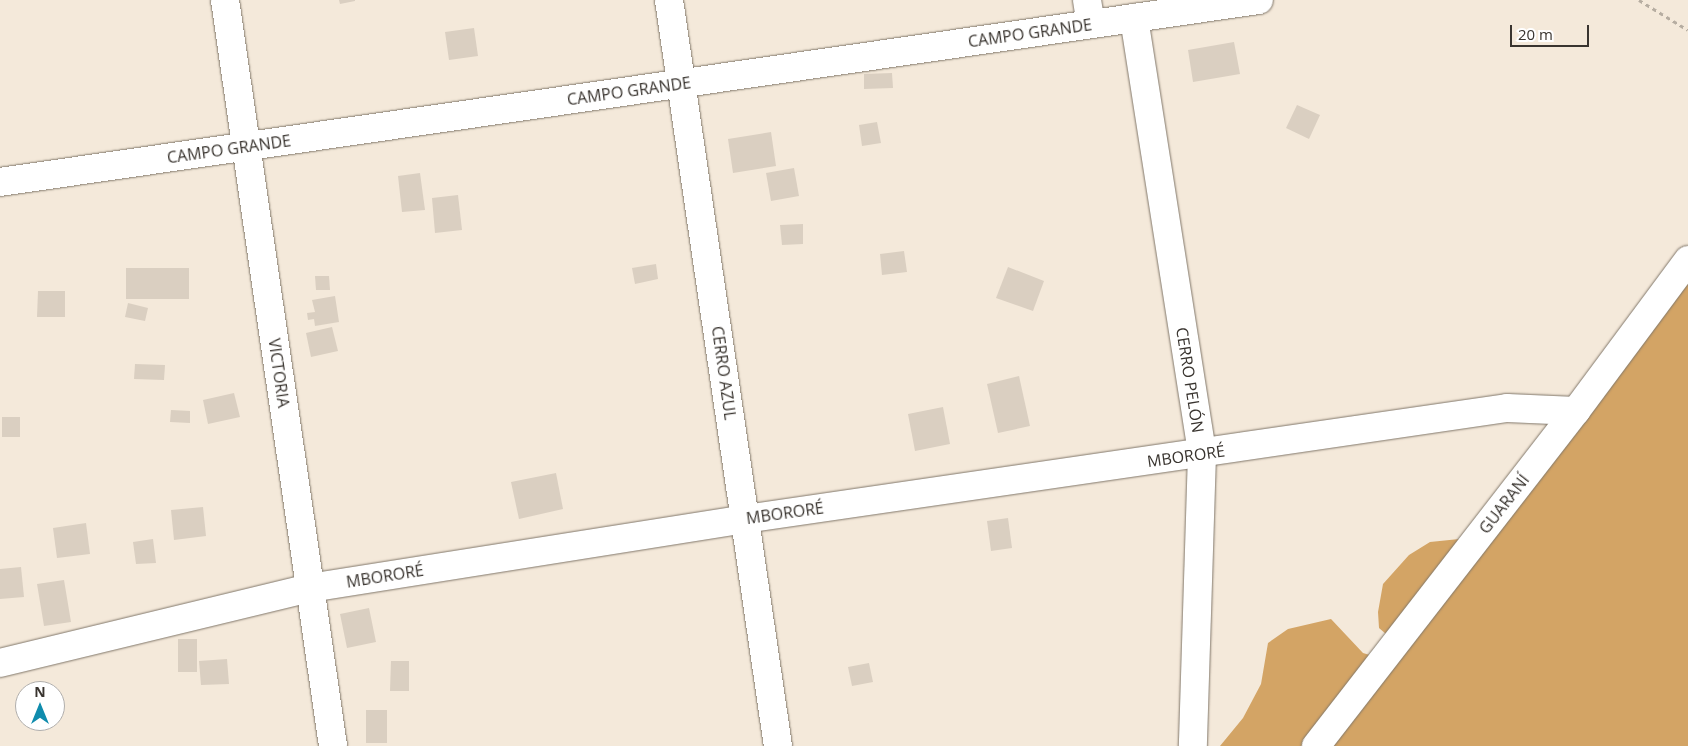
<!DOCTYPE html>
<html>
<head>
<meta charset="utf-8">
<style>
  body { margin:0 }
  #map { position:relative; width:1688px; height:746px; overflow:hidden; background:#f4e9da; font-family:"Open Sans",sans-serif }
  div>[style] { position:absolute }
  .forest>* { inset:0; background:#d3a465 }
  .building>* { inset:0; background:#dacfc1 }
  .path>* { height:3px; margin-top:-1.5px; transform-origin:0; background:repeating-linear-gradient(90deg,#b6ada1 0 4px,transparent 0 8px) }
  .roads { filter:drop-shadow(0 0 1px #81776a) drop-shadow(0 0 1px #81776a) }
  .minor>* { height:28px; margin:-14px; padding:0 14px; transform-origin:14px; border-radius:14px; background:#fff }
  span { translate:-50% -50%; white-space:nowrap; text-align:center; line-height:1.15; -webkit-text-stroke:4px #fff; paint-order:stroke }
  .street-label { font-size:16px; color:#39342f }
  .north { position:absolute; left:15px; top:681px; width:50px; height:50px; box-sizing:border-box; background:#fff; border:1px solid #b0aeac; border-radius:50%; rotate:0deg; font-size:14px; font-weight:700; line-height:20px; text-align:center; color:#39342f }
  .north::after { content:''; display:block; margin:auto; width:18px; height:22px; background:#108cad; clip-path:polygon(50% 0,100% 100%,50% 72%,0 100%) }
  .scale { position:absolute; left:1510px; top:25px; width:79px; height:22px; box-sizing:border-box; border:2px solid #39342f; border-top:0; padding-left:6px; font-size:15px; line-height:18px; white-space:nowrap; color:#39342f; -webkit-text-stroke:4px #fff; paint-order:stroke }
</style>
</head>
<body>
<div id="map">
  <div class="forest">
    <div style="clip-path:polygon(1688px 279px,1688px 746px,1220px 746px,1243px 718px,1261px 684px,1268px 643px,1288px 629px,1331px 619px,1363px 653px,1383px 659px,1393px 640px,1379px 628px,1378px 612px,1383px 584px,1409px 555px,1430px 542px,1469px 538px)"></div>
  </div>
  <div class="building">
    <div style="clip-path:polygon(339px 0,355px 0,355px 1px,340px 4px)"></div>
    <div style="clip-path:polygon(474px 28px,478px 56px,449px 60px,445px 32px)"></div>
    <div style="clip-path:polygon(1234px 42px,1240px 74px,1193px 82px,1188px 50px)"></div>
    <div style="clip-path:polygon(892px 73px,893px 88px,864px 89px,864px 74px)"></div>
    <div style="clip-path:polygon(1297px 105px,1320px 115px,1309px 139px,1286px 128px)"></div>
    <div style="clip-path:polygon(877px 122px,881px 143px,862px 146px,859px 125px)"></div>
    <div style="clip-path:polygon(771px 132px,776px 166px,733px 173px,728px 139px)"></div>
    <div style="clip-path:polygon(794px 168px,799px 196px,771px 201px,766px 173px)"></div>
    <div style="clip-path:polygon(420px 173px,425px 210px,402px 212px,398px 176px)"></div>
    <div style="clip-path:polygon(458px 195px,462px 230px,435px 233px,432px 198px)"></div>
    <div style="clip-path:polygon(803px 224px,803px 244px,782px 245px,780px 225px)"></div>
    <div style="clip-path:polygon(904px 251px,907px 272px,882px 275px,880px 254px)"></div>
    <div style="clip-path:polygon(656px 264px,658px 279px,635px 284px,632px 268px)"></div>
    <div style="clip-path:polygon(1008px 267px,1044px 281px,1033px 311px,996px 298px)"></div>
    <div style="clip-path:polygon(126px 268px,189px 268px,189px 299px,126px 299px)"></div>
    <div style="clip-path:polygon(315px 276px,329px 276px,330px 290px,316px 290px)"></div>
    <div style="clip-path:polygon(38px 291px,65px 291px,65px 317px,37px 317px)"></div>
    <div style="clip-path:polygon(335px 296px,339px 322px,315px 326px,314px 319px,308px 320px,307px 313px,315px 312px,312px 300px)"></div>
    <div style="clip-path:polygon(128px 303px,148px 308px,145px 321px,125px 317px)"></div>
    <div style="clip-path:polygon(332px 327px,338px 351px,311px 357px,306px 333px)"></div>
    <div style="clip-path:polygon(135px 364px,165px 365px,164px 380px,134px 379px)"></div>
    <div style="clip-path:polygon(1019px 376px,1030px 426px,998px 433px,987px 384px)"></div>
    <div style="clip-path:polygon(234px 393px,240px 417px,208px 424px,203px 400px)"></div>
    <div style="clip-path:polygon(943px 407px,950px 444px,915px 451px,908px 414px)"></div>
    <div style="clip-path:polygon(171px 410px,190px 411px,190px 423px,170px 422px)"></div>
    <div style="clip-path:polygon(2px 417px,20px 417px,20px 437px,2px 437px)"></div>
    <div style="clip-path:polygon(556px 473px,563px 509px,519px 519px,511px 482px)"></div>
    <div style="clip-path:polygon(203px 507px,206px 536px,174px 540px,171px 510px)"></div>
    <div style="clip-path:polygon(1008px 518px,1012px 548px,991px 551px,987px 521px)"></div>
    <div style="clip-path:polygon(86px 523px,90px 554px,57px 558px,53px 528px)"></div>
    <div style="clip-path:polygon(153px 539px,156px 563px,136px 564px,133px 542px)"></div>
    <div style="clip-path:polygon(21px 567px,24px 597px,0 599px,0 569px)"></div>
    <div style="clip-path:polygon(64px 580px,71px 622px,44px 626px,37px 584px)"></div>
    <div style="clip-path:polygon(369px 608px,376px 642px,347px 648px,340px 614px)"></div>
    <div style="clip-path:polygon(178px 639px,197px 639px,197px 672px,178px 672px)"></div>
    <div style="clip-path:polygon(227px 659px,229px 684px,201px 685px,199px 661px)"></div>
    <div style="clip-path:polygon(391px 661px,409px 661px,409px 691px,390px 691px)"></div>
    <div style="clip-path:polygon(869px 663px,873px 682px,852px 686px,848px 667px)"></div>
    <div style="clip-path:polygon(366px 710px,387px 710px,387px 743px,366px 743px)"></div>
  </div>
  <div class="path">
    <div style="left:1639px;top:0;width:57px;rotate:31.5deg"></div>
  </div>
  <div class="roads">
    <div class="minor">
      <div style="left:225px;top:0;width:754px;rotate:81.76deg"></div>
      <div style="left:669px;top:0;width:754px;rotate:81.69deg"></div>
      <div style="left:1087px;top:0;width:24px;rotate:81deg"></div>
      <div style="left:1134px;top:18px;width:441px;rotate:81.1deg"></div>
      <div style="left:1202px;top:454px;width:292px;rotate:91.8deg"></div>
      <div style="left:0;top:182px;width:1272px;rotate:-8.23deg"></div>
      <div style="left:0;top:663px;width:319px;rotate:-13.6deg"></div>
      <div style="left:310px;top:588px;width:440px;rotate:-9deg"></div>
      <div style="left:745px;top:519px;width:770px;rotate:-8.29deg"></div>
      <div style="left:1507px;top:408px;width:69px;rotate:2.5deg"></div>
      <div style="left:1316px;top:746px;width:424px;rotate:-52.2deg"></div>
      <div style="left:1576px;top:411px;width:188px;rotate:-53.4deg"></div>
    </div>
  </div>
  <div class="street-label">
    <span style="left:1030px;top:33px;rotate:-8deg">CAMPO GRANDE</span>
    <span style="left:629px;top:91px;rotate:-8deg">CAMPO GRANDE</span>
    <span style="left:229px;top:149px;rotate:-8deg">CAMPO GRANDE</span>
    <span style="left:279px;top:373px;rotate:82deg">VICTORIA</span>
    <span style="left:724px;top:373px;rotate:82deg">CERRO AZUL</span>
    <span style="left:1190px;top:380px;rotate:81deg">CERRO PELÓN</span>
    <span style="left:1186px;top:456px;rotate:-8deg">MBORORÉ</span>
    <span style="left:1504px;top:504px;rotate:-52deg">GUARANÍ</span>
    <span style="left:785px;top:513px;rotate:-8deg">MBORORÉ</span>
    <span style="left:385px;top:576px;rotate:-9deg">MBORORÉ</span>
  </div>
  <div class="north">N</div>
  <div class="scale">20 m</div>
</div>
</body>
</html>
